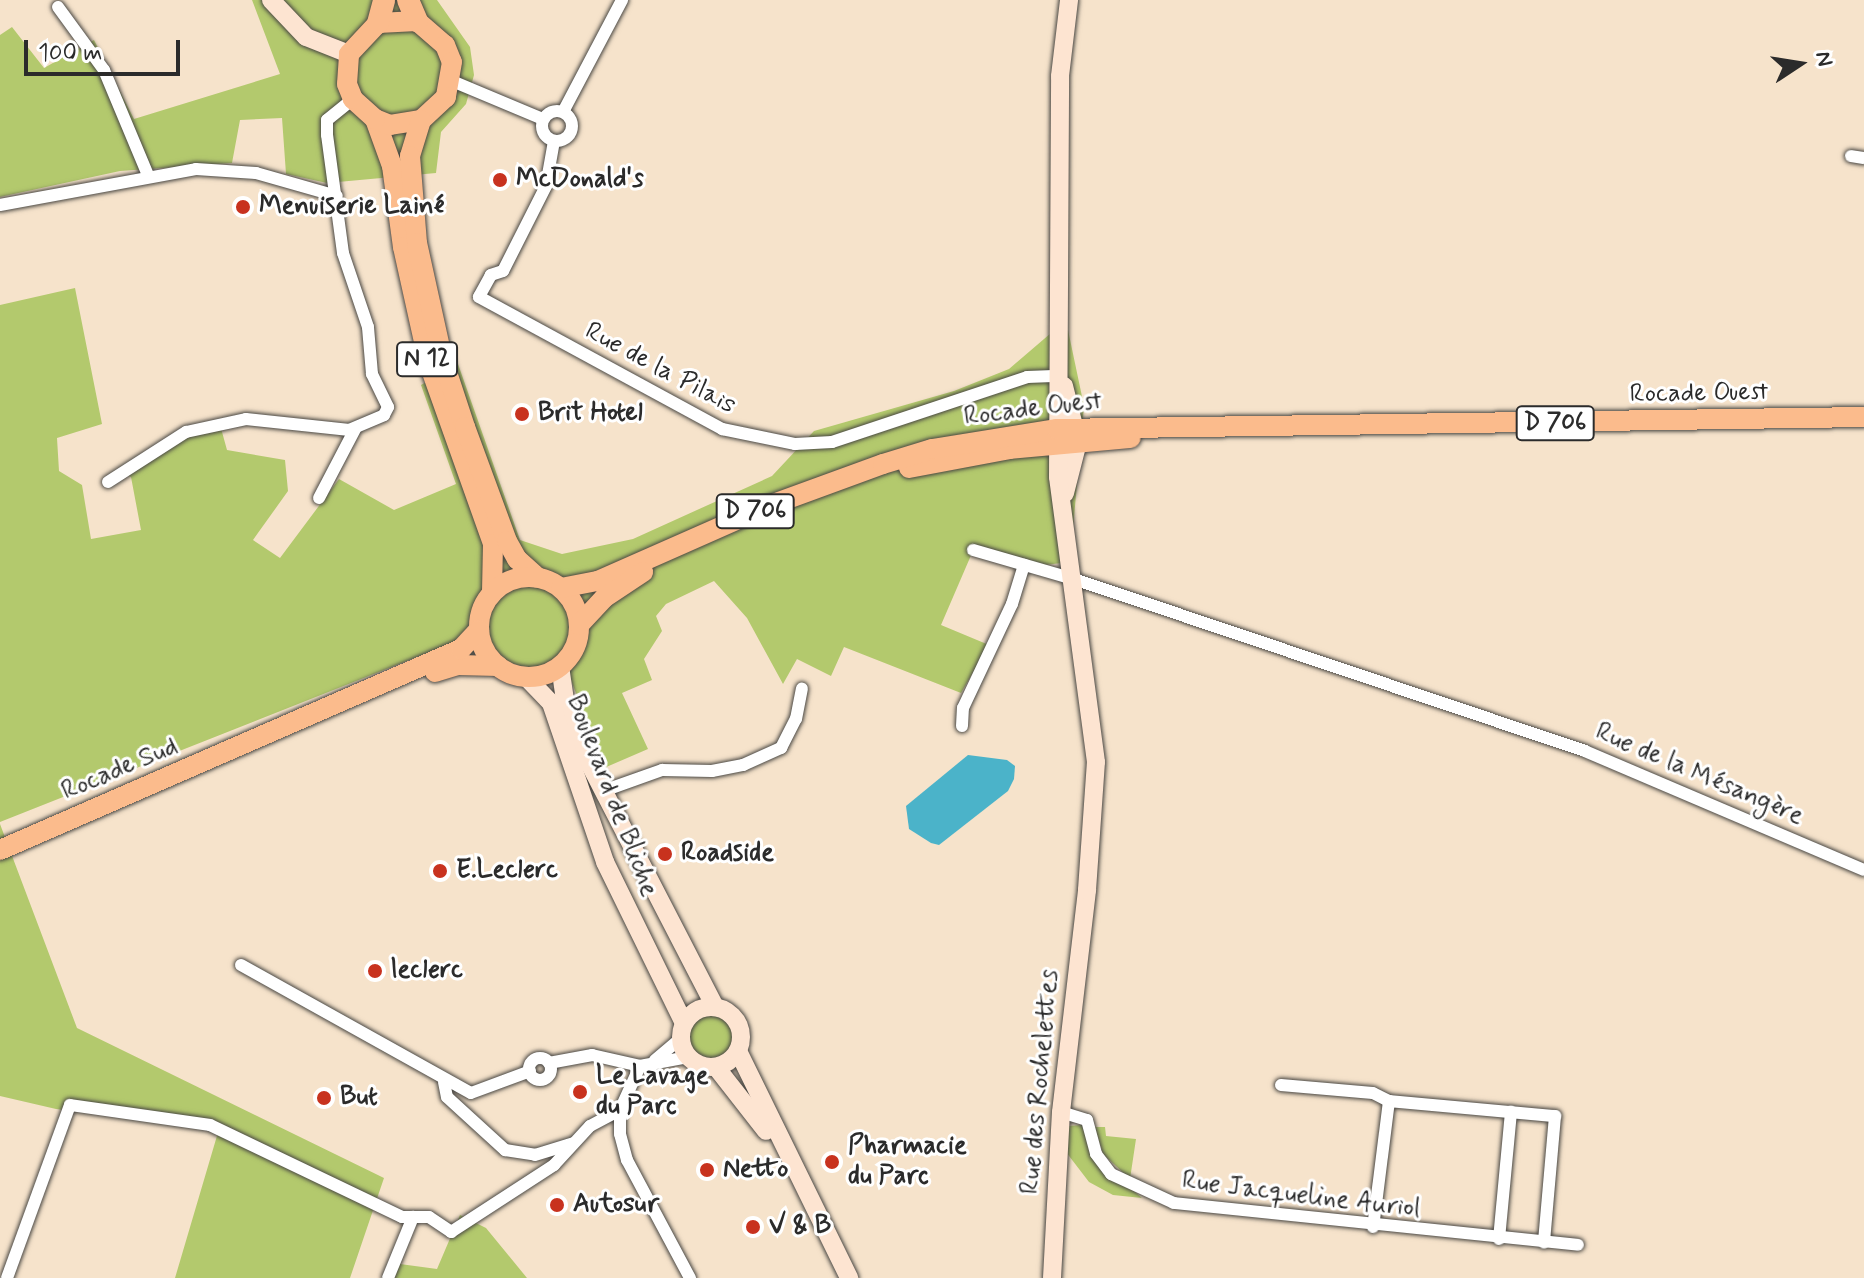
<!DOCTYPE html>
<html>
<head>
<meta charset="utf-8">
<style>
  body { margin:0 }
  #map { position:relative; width:1864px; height:1278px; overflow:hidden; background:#f6e3cb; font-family:Mynerve,sans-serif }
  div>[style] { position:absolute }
  .green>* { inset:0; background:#b3c96d }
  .round { border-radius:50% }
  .water>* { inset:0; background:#4bb3c9 }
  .roads { filter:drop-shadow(0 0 2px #494743) drop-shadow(0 0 2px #494743) }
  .street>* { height:12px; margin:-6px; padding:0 6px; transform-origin:6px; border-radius:6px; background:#fff }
  .street>.ring { margin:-6px; padding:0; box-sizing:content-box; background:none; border:12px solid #fff; border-radius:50% }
  .secondary>* { height:18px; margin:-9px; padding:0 9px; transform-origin:9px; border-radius:9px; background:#fde4d1 }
  .secondary>.ring { margin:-9px; padding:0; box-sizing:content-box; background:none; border:18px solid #fde4d1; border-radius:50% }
  .primary>* { height:20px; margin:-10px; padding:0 10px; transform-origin:10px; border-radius:10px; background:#fbbb8c }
  .primary>.ring { margin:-10px; padding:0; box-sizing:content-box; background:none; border:20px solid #fbbb8c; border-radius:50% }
  .highway>* { height:22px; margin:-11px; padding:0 11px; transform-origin:11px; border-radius:11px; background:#fbbb8c }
  .dots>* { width:22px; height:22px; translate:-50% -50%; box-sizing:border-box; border:4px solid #fff; border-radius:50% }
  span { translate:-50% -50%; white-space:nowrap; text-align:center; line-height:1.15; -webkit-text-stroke:6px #fff; paint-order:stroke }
  .shield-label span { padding:2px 6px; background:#fff; border:2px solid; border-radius:6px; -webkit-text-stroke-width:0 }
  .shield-label { font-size:24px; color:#2b2b2b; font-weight:700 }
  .poi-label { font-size:26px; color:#2b2b2b; font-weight:700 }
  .left { translate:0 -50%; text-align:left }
  .street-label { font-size:26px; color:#2b2b2b }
  .north { position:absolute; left:1760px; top:24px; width:80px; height:80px; -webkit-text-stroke:6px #fff; paint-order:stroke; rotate:78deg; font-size:22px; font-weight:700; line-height:32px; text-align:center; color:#2b2b2b }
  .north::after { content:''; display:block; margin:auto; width:28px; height:36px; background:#2b2b2b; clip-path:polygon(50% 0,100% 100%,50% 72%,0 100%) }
  .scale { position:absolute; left:24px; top:40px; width:156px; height:36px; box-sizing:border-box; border:4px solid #2b2b2b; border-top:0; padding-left:10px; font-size:24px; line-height:28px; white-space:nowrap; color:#2b2b2b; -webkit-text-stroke:6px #fff; paint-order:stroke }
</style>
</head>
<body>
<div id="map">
  <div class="green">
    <div style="clip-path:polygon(252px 0,437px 0,470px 47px,474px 75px,466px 104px,441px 132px,436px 173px,327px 183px,286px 174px,282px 118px,240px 120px,232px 163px,120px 171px,0 197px,0 35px,12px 27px,44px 68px,94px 40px,134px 119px,280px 74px)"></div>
    <div style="clip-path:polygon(75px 288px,102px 424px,57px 438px,59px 471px,82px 485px,91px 539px,141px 530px,131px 477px,116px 471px,219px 421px,227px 450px,285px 460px,288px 491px,253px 540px,280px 558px,339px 479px,394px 510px,456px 484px,421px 385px,458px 364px,520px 540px,562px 554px,633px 539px,772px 476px,814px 431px,954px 391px,1009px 369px,1051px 333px,1068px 330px,1084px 406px,1070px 562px,1019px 568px,972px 553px,941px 625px,989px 645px,961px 693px,844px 647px,831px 676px,797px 659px,783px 684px,747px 618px,714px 581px,666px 604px,656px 616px,662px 631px,644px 659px,652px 680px,622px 693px,648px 749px,604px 768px,571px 680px,447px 645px,0 822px,0 305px)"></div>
    <div style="clip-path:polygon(0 824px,77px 1028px,384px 1178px,350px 1278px,175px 1278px,219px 1129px,56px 1109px,0 1096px)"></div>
    <div class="round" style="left:689px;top:1014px;width:44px;height:44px"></div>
    <div style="clip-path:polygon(1082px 1125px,1093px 1156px,1142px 1198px,1113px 1195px,1089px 1182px,1066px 1152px,1068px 1126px)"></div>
    <div style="clip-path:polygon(1095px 1127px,1105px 1127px,1106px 1136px,1136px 1139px,1130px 1179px,1103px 1154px)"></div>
    <div style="clip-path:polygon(460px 1215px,486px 1228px,527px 1278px,394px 1278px,400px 1264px,437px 1269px)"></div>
  </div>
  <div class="water">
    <div style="clip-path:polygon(968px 755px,1007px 760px,1015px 766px,1014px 779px,1008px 791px,939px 845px,931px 843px,909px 829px,906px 806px)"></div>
  </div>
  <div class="roads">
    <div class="street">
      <div style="left:58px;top:7px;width:78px;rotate:53.9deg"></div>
      <div style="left:104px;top:70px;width:114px;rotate:67.3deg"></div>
      <div style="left:452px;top:81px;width:99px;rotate:22.7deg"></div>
      <div class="ring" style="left:542px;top:111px;width:18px;height:18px"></div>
      <div style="left:563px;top:112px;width:127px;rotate:-62.2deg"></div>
      <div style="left:554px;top:141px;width:46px;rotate:100.1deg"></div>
      <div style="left:546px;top:186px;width:95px;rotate:116.8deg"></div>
      <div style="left:503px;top:271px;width:13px;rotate:162deg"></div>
      <div style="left:491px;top:275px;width:25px;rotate:119deg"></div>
      <div style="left:479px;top:297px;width:277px;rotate:28.5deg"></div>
      <div style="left:722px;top:429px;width:75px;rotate:11.6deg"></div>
      <div style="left:795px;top:444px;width:37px;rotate:-3deg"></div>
      <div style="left:832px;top:442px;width:206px;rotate:-18.4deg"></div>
      <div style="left:1027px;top:377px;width:33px;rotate:-2deg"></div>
      <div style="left:1851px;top:156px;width:13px;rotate:9deg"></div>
      <div style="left:0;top:205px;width:199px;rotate:-10.4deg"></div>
      <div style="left:196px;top:169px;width:60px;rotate:3.8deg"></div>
      <div style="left:256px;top:173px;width:84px;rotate:15.9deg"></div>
      <div style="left:108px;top:482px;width:93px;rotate:-32.7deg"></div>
      <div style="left:186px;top:432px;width:61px;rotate:-12.2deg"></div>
      <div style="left:246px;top:419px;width:104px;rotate:6.1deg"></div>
      <div style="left:349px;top:430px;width:38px;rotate:-23deg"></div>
      <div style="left:384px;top:415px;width:9px;rotate:-63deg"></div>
      <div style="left:388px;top:407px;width:37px;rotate:-116deg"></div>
      <div style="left:372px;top:374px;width:47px;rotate:-94.9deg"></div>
      <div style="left:368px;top:327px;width:78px;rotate:-108.7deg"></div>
      <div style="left:343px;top:253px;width:119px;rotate:-97.7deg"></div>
      <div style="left:327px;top:135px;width:15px;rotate:-90deg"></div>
      <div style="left:327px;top:120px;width:33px;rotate:-39deg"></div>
      <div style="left:319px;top:498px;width:78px;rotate:-62.4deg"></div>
      <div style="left:973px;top:550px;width:108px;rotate:16.1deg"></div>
      <div style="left:1077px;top:580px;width:536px;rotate:18.6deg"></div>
      <div style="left:1585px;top:751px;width:303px;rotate:23.1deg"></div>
      <div style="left:962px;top:726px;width:18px;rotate:-87deg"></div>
      <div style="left:963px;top:708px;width:115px;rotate:-64.8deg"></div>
      <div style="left:1012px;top:604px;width:41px;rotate:-72.9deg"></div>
      <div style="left:603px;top:791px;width:63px;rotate:-19.6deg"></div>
      <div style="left:662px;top:770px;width:50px;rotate:1.1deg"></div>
      <div style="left:712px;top:771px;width:32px;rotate:-11deg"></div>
      <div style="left:743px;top:765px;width:42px;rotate:-24.1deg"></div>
      <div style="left:781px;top:748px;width:33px;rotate:-63deg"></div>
      <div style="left:796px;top:719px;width:31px;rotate:-79deg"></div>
      <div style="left:241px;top:965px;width:263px;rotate:29.1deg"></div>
      <div style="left:471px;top:1093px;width:63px;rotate:-20.4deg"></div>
      <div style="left:688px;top:1057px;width:49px;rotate:169.4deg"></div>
      <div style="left:640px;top:1066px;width:48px;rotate:114.4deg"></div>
      <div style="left:620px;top:1110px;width:24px;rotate:90deg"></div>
      <div style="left:620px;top:1134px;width:27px;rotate:75deg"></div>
      <div style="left:627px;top:1160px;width:134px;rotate:61.9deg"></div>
      <div class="ring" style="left:529px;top:1058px;width:10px;height:10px"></div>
      <div style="left:655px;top:1060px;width:34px;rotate:-40deg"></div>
      <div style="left:549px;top:1063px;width:44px;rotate:-10.5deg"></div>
      <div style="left:592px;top:1055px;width:49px;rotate:12.9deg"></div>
      <div style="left:444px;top:1082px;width:15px;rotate:79deg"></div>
      <div style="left:447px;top:1097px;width:79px;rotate:42.4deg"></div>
      <div style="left:505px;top:1150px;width:30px;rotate:9deg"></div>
      <div style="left:535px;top:1155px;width:39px;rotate:-17deg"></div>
      <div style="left:1281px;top:1085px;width:92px;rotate:5deg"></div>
      <div style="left:1373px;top:1093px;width:18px;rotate:27deg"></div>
      <div style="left:1389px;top:1101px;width:127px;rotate:97.2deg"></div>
      <div style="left:1389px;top:1101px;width:167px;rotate:5.2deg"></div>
      <div style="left:1555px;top:1116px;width:127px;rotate:95deg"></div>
      <div style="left:1061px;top:1112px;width:27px;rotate:17deg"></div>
      <div style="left:1087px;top:1120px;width:35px;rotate:75deg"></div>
      <div style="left:1096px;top:1154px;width:25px;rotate:53deg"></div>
      <div style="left:1111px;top:1174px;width:69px;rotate:24.7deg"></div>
      <div style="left:1174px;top:1203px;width:406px;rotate:5.9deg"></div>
      <div style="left:1499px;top:1239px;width:128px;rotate:-84.6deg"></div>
      <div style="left:7px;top:1278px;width:184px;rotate:-70deg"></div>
      <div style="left:70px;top:1105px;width:141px;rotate:8.1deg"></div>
      <div style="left:210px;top:1125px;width:213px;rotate:25.6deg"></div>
      <div style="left:402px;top:1217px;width:27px"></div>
      <div style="left:429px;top:1217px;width:27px;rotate:34deg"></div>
      <div style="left:451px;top:1232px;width:123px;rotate:-33deg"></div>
      <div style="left:554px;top:1165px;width:53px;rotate:-47.3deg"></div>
      <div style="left:590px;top:1126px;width:34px;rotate:-28deg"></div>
      <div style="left:388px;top:1278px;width:66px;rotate:-67.7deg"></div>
    </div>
    <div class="secondary">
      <div style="left:271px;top:0;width:51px;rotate:46.6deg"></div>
      <div style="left:306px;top:37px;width:46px;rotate:21.6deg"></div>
      <div style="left:1064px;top:386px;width:58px;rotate:76deg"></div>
      <div style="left:1078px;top:442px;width:53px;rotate:104.3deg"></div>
      <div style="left:560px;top:666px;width:41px;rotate:81.7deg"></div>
      <div style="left:566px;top:707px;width:54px;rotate:68.2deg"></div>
      <div style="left:586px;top:757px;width:281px;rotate:62.7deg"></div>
      <div style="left:526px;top:677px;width:36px;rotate:46deg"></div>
      <div style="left:551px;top:703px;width:168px;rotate:71.2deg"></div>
      <div style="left:605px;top:862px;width:179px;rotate:63.9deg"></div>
      <div class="ring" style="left:681px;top:1007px;width:42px;height:42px"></div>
      <div style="left:738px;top:1051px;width:253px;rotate:63.9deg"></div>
      <div style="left:716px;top:1067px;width:81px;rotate:52deg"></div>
      <div style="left:1052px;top:1278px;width:166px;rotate:-86.9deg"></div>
      <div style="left:1061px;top:1112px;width:224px;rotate:-83.3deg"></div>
      <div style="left:1087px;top:890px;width:128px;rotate:-86deg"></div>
      <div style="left:1096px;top:762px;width:288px;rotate:-97.6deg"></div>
      <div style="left:1058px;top:477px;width:401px;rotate:-89.7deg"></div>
      <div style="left:1060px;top:76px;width:77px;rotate:-83.2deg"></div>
    </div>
    <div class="primary">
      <div style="left:375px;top:119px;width:50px;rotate:70.1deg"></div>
      <div style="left:392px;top:166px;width:82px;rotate:82.3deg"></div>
      <div style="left:403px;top:247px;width:120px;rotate:77.5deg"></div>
      <div style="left:429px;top:364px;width:191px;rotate:70.4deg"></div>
      <div style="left:493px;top:544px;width:49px;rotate:91.2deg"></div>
      <div style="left:421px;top:120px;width:31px;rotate:171deg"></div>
      <div style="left:390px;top:125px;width:16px;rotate:-158deg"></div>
      <div style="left:375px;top:119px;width:30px;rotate:-138deg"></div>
      <div style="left:353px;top:99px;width:16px;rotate:-112deg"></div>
      <div style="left:347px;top:84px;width:30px;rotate:-86deg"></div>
      <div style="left:349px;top:54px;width:42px;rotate:-46.9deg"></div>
      <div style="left:378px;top:23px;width:39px;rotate:-3deg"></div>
      <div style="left:417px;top:21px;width:37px;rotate:41deg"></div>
      <div style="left:445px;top:45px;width:18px;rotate:68deg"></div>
      <div style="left:452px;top:62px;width:36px;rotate:100deg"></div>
      <div style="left:446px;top:97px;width:34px;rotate:137deg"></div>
      <div style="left:421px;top:120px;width:38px;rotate:107deg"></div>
      <div style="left:410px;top:156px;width:87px;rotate:85.4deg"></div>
      <div style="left:417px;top:243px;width:117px;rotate:77.6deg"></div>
      <div style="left:442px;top:357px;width:74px;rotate:71.8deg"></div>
      <div style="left:465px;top:427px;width:121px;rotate:69.8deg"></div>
      <div style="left:507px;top:541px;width:21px;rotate:61deg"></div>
      <div style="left:517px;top:559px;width:28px;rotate:42deg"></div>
      <div style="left:909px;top:468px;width:103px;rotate:-10.7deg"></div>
      <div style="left:1010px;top:449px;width:121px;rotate:-5.2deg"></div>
      <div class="ring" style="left:479px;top:577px;width:80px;height:80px"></div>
      <div style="left:561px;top:588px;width:38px;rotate:-11deg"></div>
      <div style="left:598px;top:581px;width:186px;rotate:-23.8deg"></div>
      <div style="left:768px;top:506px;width:122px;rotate:-20.1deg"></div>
      <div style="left:883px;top:464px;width:51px;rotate:-17deg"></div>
      <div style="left:932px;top:449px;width:127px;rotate:-9.1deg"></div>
      <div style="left:1057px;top:429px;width:807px;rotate:-0.85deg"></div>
      <div style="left:579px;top:625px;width:37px;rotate:-47deg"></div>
      <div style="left:604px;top:598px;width:47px;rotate:-33.7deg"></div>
      <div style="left:435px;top:672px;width:24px;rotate:-17deg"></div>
      <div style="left:458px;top:665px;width:40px;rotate:1.4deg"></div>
      <div style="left:0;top:850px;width:503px;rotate:-23.56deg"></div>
      <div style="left:461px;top:649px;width:26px;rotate:-47deg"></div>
    </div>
    <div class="highway">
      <div style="left:408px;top:0;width:23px;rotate:67deg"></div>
      <div style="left:378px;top:23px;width:24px;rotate:-75deg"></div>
    </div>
  </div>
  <div class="dots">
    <div style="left:500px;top:180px;background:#c8321e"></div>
    <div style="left:243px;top:207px;background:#c8321e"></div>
    <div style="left:522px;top:414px;background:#c8321e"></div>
    <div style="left:665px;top:854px;background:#c8321e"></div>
    <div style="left:440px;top:871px;background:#c8321e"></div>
    <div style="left:375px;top:971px;background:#c8321e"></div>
    <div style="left:580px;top:1092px;background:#c8321e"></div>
    <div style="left:324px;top:1098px;background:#c8321e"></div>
    <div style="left:832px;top:1162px;background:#c8321e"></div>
    <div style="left:707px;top:1170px;background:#c8321e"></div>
    <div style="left:557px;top:1205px;background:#c8321e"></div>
    <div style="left:753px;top:1227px;background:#c8321e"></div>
  </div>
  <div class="shield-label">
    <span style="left:427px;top:359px">N 12</span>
    <span style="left:1555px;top:423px">D 706</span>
    <span style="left:755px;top:511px">D 706</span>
  </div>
  <div class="poi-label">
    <span class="left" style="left:516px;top:180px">McDonald's</span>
    <span class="left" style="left:259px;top:207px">Menuiserie Lainé</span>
    <span class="left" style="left:538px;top:414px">Brit Hotel</span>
    <span class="left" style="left:681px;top:854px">Roadside</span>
    <span class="left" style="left:456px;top:871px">E.Leclerc</span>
    <span class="left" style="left:391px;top:971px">leclerc</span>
    <span class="left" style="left:596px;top:1092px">Le Lavage<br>du Parc</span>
    <span class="left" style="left:340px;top:1098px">But</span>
    <span class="left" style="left:848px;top:1162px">Pharmacie<br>du Parc</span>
    <span class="left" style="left:723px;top:1170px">Netto</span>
    <span class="left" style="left:573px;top:1205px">Autosur</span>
    <span class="left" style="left:769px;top:1227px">V &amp; B</span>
  </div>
  <div class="street-label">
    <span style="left:660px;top:369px;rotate:28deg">Rue de la Pilais</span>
    <span style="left:1699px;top:394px;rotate:-1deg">Rocade Ouest</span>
    <span style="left:1033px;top:410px;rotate:-7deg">Rocade Ouest</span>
    <span style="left:120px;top:770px;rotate:-23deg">Rocade Sud</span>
    <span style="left:1699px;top:775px;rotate:23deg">Rue de la Mésangère</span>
    <span style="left:611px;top:796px;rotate:69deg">Boulevard de Bliche</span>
    <span style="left:1041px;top:1082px;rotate:-85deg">Rue des Rochelettes</span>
    <span style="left:1301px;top:1196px;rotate:7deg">Rue Jacqueline Auriol</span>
  </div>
  <div class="north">N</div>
  <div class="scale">100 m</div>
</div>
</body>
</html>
